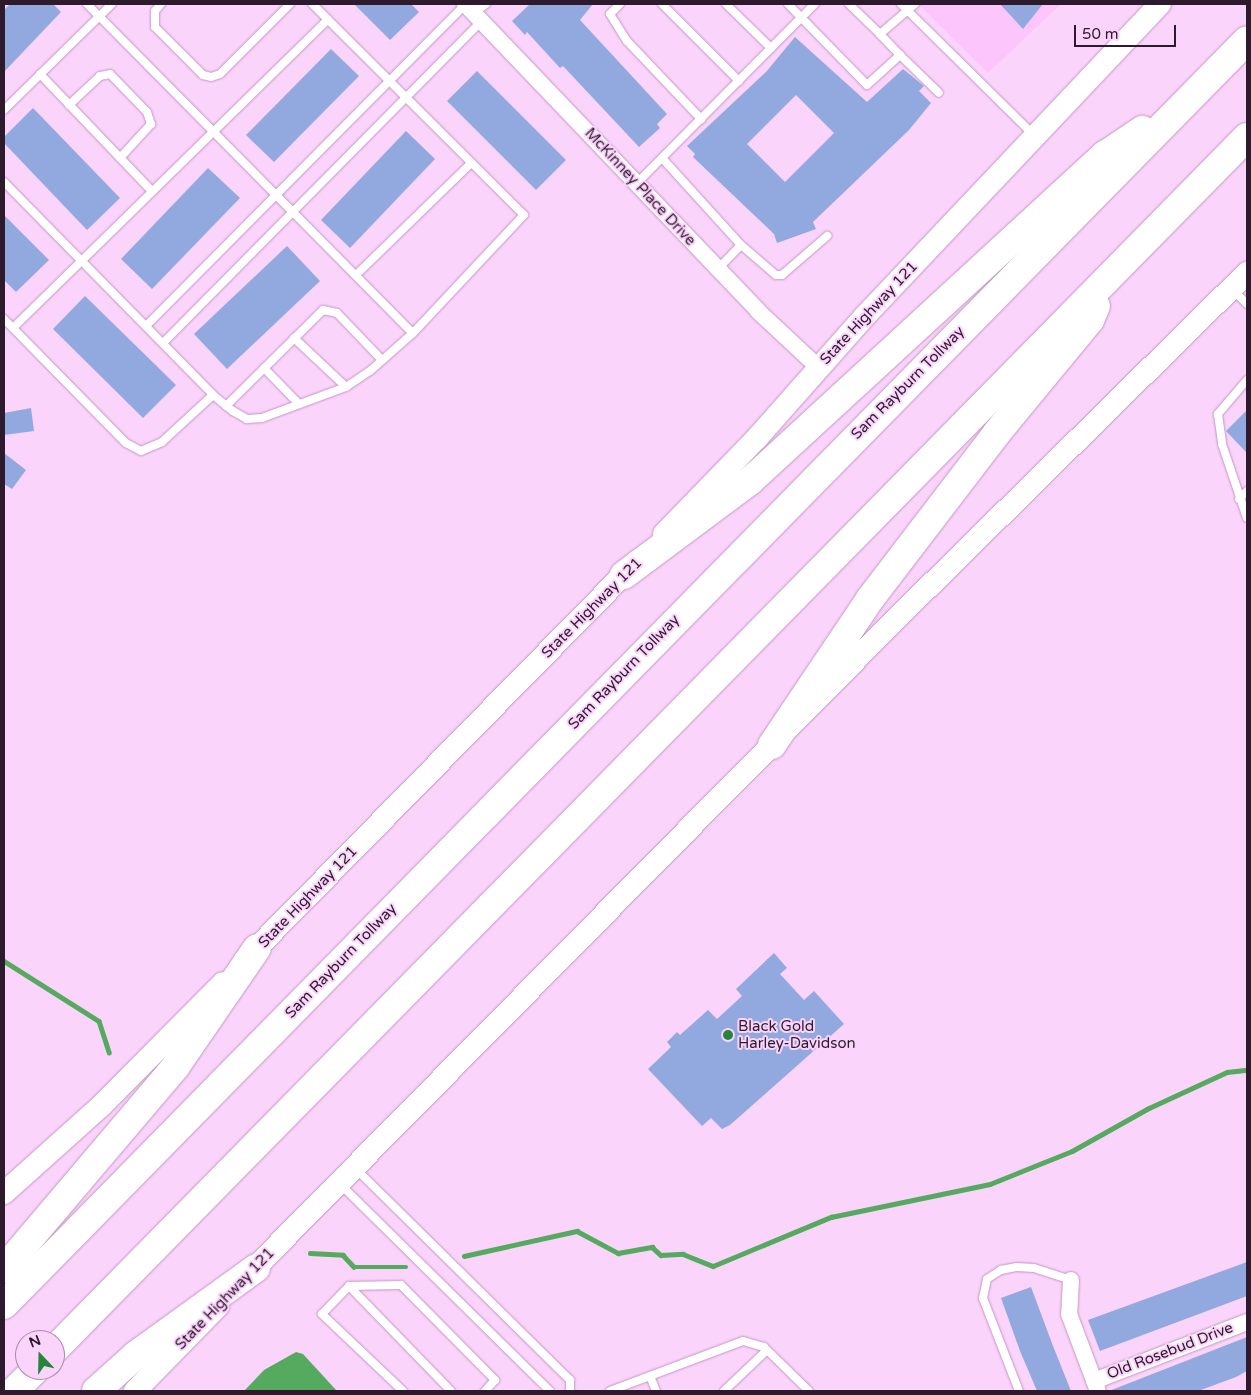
<!DOCTYPE html>
<html>
<head>
<meta charset="utf-8">
<style>
  body { margin:0 }
  #map { position:relative; width:1251px; height:1395px; overflow:hidden; background:#fbd4fb; font-family:"Varela Round",sans-serif }
  div>[style] { position:absolute }
  .built>* { inset:0; background:#fcc5fc }
  .water>* { inset:0; background:#55aa5f }
  .stream>* { height:4.5px; margin:-2.25px; padding:0 2.25px; transform-origin:2.25px; border-radius:2.25px; background:#55aa5f }
  .building>* { inset:0; background:#91a9df }
  .roads { filter:drop-shadow(0 0 1px #c496c4) drop-shadow(0 0 1px #c496c4) }
  .lane>* { height:8px; margin:-4px; padding:0 4px; transform-origin:4px; border-radius:4px; background:#fff }
  .street>* { height:16px; margin:-8px; padding:0 8px; transform-origin:8px; border-radius:8px; background:#fff }
  .secondary>* { height:22px; margin:-11px; padding:0 11px; transform-origin:11px; border-radius:11px; background:#fff }
  .highway>* { height:28px; margin:-14px; padding:0 14px; transform-origin:14px; border-radius:14px; background:#fff }
  .dots>* { width:14px; height:14px; translate:-50% -50%; box-sizing:border-box; border:2px solid #fbd4fb; border-radius:50% }
  span { translate:-50% -50%; white-space:nowrap; text-align:center; line-height:1.15; -webkit-text-stroke:4px #fbd4fb; paint-order:stroke }
  .street-label { font-size:15px; color:#2d1b2d }
  .poi-label { font-size:15px; color:#2d1b2d }
  .left { translate:0 -50%; text-align:left }
  .frame { position:absolute; inset:0; border:5px solid #2d1b2d; pointer-events:none }
  .north { position:absolute; left:15px; top:1330px; width:50px; height:50px; box-sizing:border-box; background:#fbd4fb; border:1px solid #a98aa9; border-radius:50%; rotate:339deg; font-size:14px; font-weight:700; line-height:20px; text-align:center; color:#2d1b2d }
  .north::after { content:''; display:block; margin:auto; width:18px; height:22px; background:#268538; clip-path:polygon(50% 0,100% 100%,50% 72%,0 100%) }
  .scale { position:absolute; left:1074px; top:25px; width:102px; height:22px; box-sizing:border-box; border:2px solid #2d1b2d; border-top:0; padding-left:6px; font-size:15px; line-height:18px; white-space:nowrap; color:#2d1b2d; -webkit-text-stroke:4px #fbd4fb; paint-order:stroke }
</style>
</head>
<body>
<div id="map">
  <div class="built">
    <div style="clip-path:polygon(918px 4px,1061px 4px,988px 73px)"></div>
  </div>
  <div class="water">
    <div style="clip-path:polygon(296px 1352px,303px 1354px,337px 1391px,244px 1391px,264px 1370px)"></div>
  </div>
  <div class="stream">
    <div style="left:4px;top:961px;width:112px;rotate:32.3deg"></div>
    <div style="left:99px;top:1021px;width:33px;rotate:72deg"></div>
    <div style="left:310px;top:1253px;width:33px;rotate:3deg"></div>
    <div style="left:343px;top:1255px;width:16px;rotate:47deg"></div>
    <div style="left:354px;top:1267px;width:52px"></div>
    <div style="left:464px;top:1256px;width:116px;rotate:-12.5deg"></div>
    <div style="left:577px;top:1231px;width:47px;rotate:28.2deg"></div>
    <div style="left:618px;top:1253px;width:35px;rotate:-10deg"></div>
    <div style="left:652px;top:1247px;width:12px;rotate:42deg"></div>
    <div style="left:661px;top:1255px;width:22px;rotate:-3deg"></div>
    <div style="left:683px;top:1254px;width:32px;rotate:22deg"></div>
    <div style="left:713px;top:1266px;width:128px;rotate:-22.6deg"></div>
    <div style="left:831px;top:1217px;width:162px;rotate:-11.7deg"></div>
    <div style="left:990px;top:1184px;width:88px;rotate:-21.9deg"></div>
    <div style="left:1072px;top:1151px;width:88px;rotate:-29.2deg"></div>
    <div style="left:1149px;top:1108px;width:86px;rotate:-24.8deg"></div>
    <div style="left:1227px;top:1072px;width:20px;rotate:-6deg"></div>
  </div>
  <div class="building">
    <div style="clip-path:polygon(10px 4px,53px 4px,61px 12px,4px 72px,4px 10px)"></div>
    <div style="clip-path:polygon(354px 4px,411px 4px,419px 12px,390px 40px)"></div>
    <div style="clip-path:polygon(530px 4px,593px 4px,580px 20px,667px 114px,657px 124px,660px 128px,639px 147px,563px 66px,560px 68px,527px 32px,525px 35px,512px 21px)"></div>
    <div style="clip-path:polygon(1000px 4px,1043px 4px,1023px 29px)"></div>
    <div style="clip-path:polygon(evenodd,795px 37px,867px 102px,903px 69px,924px 86px,919px 91px,931px 103px,909px 130px,813px 222px,816px 229px,777px 243px,774px 234px,693px 157px,695px 154px,687px 146px,766px 72px,795px 37px,796px 95px,834px 133px,785px 182px,747px 144px,796px 95px)"></div>
    <div style="clip-path:polygon(331px 49px,359px 76px,274px 162px,246px 135px)"></div>
    <div style="clip-path:polygon(477px 71px,566px 160px,536px 190px,447px 101px)"></div>
    <div style="clip-path:polygon(33px 108px,120px 198px,87px 230px,4px 143px,4px 137px)"></div>
    <div style="clip-path:polygon(406px 131px,435px 159px,350px 248px,321px 220px)"></div>
    <div style="clip-path:polygon(208px 168px,240px 198px,152px 289px,121px 259px)"></div>
    <div style="clip-path:polygon(4px 215px,49px 260px,16px 292px,4px 280px)"></div>
    <div style="clip-path:polygon(287px 246px,320px 281px,227px 369px,194px 334px)"></div>
    <div style="clip-path:polygon(85px 296px,176px 385px,143px 418px,53px 329px)"></div>
    <div style="clip-path:polygon(31px 408px,34px 431px,4px 435px,4px 413px)"></div>
    <div style="clip-path:polygon(1247px 410px,1247px 453px,1226px 431px)"></div>
    <div style="clip-path:polygon(4px 453px,26px 470px,12px 489px,4px 484px)"></div>
    <div style="clip-path:polygon(774px 953px,787px 968px,780px 974px,804px 1000px,814px 991px,844px 1024px,730px 1125px,722px 1129px,711px 1118px,702px 1126px,648px 1069px,671px 1047px,667px 1042px,677px 1032px,680px 1035px,708px 1010px,717px 1019px,742px 996px,736px 989px)"></div>
    <div style="clip-path:polygon(1247px 1262px,1247px 1296px,1100px 1351px,1088px 1320px)"></div>
    <div style="clip-path:polygon(1031px 1287px,1053px 1346px,1071px 1391px,1037px 1391px,1020px 1351px,1001px 1298px)"></div>
    <div style="clip-path:polygon(1247px 1337px,1247px 1371px,1236px 1377px,1198px 1391px,1109px 1391px)"></div>
  </div>
  <div class="roads">
    <div class="lane">
      <div style="left:87px;top:4px;width:463px;rotate:45.3deg"></div>
      <div style="left:161px;top:4px;width:9px;rotate:131deg"></div>
      <div style="left:155px;top:11px;width:16px;rotate:90deg"></div>
      <div style="left:155px;top:27px;width:68px;rotate:45deg"></div>
      <div style="left:203px;top:75px;width:8px;rotate:14deg"></div>
      <div style="left:211px;top:77px;width:9px;rotate:-18deg"></div>
      <div style="left:220px;top:74px;width:99px;rotate:-45deg"></div>
      <div style="left:620px;top:4px;width:14px;rotate:135deg"></div>
      <div style="left:610px;top:14px;width:32px;rotate:58deg"></div>
      <div style="left:627px;top:41px;width:108px;rotate:46.5deg"></div>
      <div style="left:662px;top:4px;width:109px;rotate:45deg"></div>
      <div style="left:726px;top:4px;width:63px;rotate:44.4deg"></div>
      <div style="left:788px;top:4px;width:113px;rotate:45.7deg"></div>
      <div style="left:867px;top:85px;width:45px;rotate:-42.3deg"></div>
      <div style="left:900px;top:55px;width:29px;rotate:-134deg"></div>
      <div style="left:849px;top:4px;width:43px;rotate:44.1deg"></div>
      <div style="left:880px;top:34px;width:46px;rotate:-40.6deg"></div>
      <div style="left:901px;top:4px;width:187px;rotate:44.6deg"></div>
      <div style="left:474px;top:13px;width:15px;rotate:-37deg"></div>
      <div style="left:900px;top:55px;width:54px;rotate:44.3deg"></div>
      <div style="left:40px;top:74px;width:162px;rotate:46.3deg"></div>
      <div style="left:69px;top:105px;width:42px;rotate:-43.1deg"></div>
      <div style="left:100px;top:76px;width:10px;rotate:-11deg"></div>
      <div style="left:110px;top:74px;width:53px;rotate:45.8deg"></div>
      <div style="left:147px;top:112px;width:13px;rotate:72deg"></div>
      <div style="left:151px;top:124px;width:46px;rotate:132.4deg"></div>
      <div style="left:4px;top:110px;width:151px;rotate:-44.5deg"></div>
      <div style="left:662px;top:158px;width:118px;rotate:47.8deg"></div>
      <div style="left:741px;top:245px;width:33px;rotate:134deg"></div>
      <div style="left:4px;top:182px;width:298px;rotate:45.5deg"></div>
      <div style="left:213px;top:395px;width:26px;rotate:39deg"></div>
      <div style="left:233px;top:411px;width:16px;rotate:30deg"></div>
      <div style="left:247px;top:419px;width:15px;rotate:-4deg"></div>
      <div style="left:262px;top:418px;width:90px;rotate:-20.3deg"></div>
      <div style="left:346px;top:387px;width:29px;rotate:-34deg"></div>
      <div style="left:370px;top:371px;width:57px;rotate:-41.5deg"></div>
      <div style="left:413px;top:333px;width:162px;rotate:-46.8deg"></div>
      <div style="left:524px;top:215px;width:299px;rotate:-135.1deg"></div>
      <div style="left:637px;top:183px;width:252px;rotate:-45.2deg"></div>
      <div style="left:741px;top:245px;width:46px;rotate:40.6deg"></div>
      <div style="left:776px;top:275px;width:6px"></div>
      <div style="left:782px;top:275px;width:60px;rotate:-40.9deg"></div>
      <div style="left:356px;top:275px;width:161px;rotate:-44.2deg"></div>
      <div style="left:1233px;top:290px;width:20px;rotate:45deg"></div>
      <div style="left:4px;top:319px;width:174px;rotate:45.5deg"></div>
      <div style="left:126px;top:443px;width:17px;rotate:28deg"></div>
      <div style="left:141px;top:451px;width:23px;rotate:-23deg"></div>
      <div style="left:162px;top:442px;width:69px;rotate:-42.7deg"></div>
      <div style="left:146px;top:326px;width:454px;rotate:-45.2deg"></div>
      <div style="left:13px;top:328px;width:441px;rotate:-44.4deg"></div>
      <div style="left:294px;top:338px;width:71px;rotate:43.3deg"></div>
      <div style="left:163px;top:343px;width:453px;rotate:-45.3deg"></div>
      <div style="left:264px;top:368px;width:50px;rotate:45.8deg"></div>
      <div style="left:1247px;top:380px;width:45px;rotate:130.5deg"></div>
      <div style="left:1218px;top:414px;width:30px;rotate:82deg"></div>
      <div style="left:1222px;top:444px;width:78px;rotate:71.3deg"></div>
      <div style="left:226px;top:406px;width:136px;rotate:-44.7deg"></div>
      <div style="left:323px;top:310px;width:14px;rotate:12deg"></div>
      <div style="left:337px;top:313px;width:65px;rotate:46.2deg"></div>
      <div style="left:1239px;top:499px;width:11px;rotate:-45deg"></div>
      <div style="left:356px;top:1169px;width:301px;rotate:44.6deg"></div>
      <div style="left:570px;top:1380px;width:11px;rotate:90deg"></div>
      <div style="left:340px;top:1184px;width:295px;rotate:44.6deg"></div>
      <div style="left:349px;top:1286px;width:146px;rotate:45.8deg"></div>
      <div style="left:650px;top:1376px;width:16px;rotate:68deg"></div>
      <div style="left:403px;top:1391px;width:112px;rotate:-136.5deg"></div>
      <div style="left:322px;top:1314px;width:39px;rotate:-46deg"></div>
      <div style="left:349px;top:1286px;width:52px;rotate:-1.1deg"></div>
      <div style="left:401px;top:1285px;width:134px;rotate:45.3deg"></div>
      <div style="left:495px;top:1380px;width:15px;rotate:132deg"></div>
      <div style="left:610px;top:1391px;width:142px;rotate:-20.6deg"></div>
      <div style="left:743px;top:1341px;width:22px;rotate:16deg"></div>
      <div style="left:764px;top:1347px;width:63px;rotate:44.4deg"></div>
      <div style="left:724px;top:1391px;width:59px;rotate:-43.6deg"></div>
      <div style="left:1019px;top:1391px;width:100px;rotate:-111.2deg"></div>
      <div style="left:983px;top:1298px;width:19px;rotate:-78deg"></div>
      <div style="left:987px;top:1279px;width:17px;rotate:-33deg"></div>
      <div style="left:1001px;top:1270px;width:15px;rotate:-11deg"></div>
      <div style="left:1016px;top:1267px;width:18px;rotate:3deg"></div>
      <div style="left:1034px;top:1268px;width:39px;rotate:18deg"></div>
    </div>
    <div class="street">
      <div style="left:465px;top:4px;width:424px;rotate:46.3deg"></div>
      <div style="left:758px;top:311px;width:83px;rotate:43.1deg"></div>
      <div style="left:1071px;top:1280px;width:34px;rotate:93deg"></div>
      <div style="left:1069px;top:1314px;width:82px;rotate:69.4deg"></div>
      <div style="left:1094px;top:1381px;width:164px;rotate:-21.1deg"></div>
    </div>
    <div class="secondary">
      <div style="left:664px;top:534px;width:134px;rotate:-45.9deg"></div>
      <div style="left:757px;top:438px;width:163px;rotate:-48.5deg"></div>
      <div style="left:865px;top:316px;width:429px;rotate:-46.6deg"></div>
      <div style="left:245px;top:960px;width:558px;rotate:-45.51deg"></div>
      <div style="left:4px;top:1193px;width:130px;rotate:-41.9deg"></div>
      <div style="left:101px;top:1106px;width:173px;rotate:-45.2deg"></div>
      <div style="left:244px;top:1279px;width:925px;rotate:-45.35deg"></div>
      <div style="left:894px;top:621px;width:496px;rotate:-44.6deg"></div>
      <div style="left:135px;top:1391px;width:119px;rotate:-45.7deg"></div>
    </div>
    <div class="highway">
      <div style="left:624px;top:575px;width:157px;rotate:-36.7deg"></div>
      <div style="left:750px;top:481px;width:482px;rotate:-42.6deg"></div>
      <div style="left:1105px;top:155px;width:45px;rotate:-34deg"></div>
      <div style="left:772px;top:745px;width:176px;rotate:-56.1deg"></div>
      <div style="left:870px;top:599px;width:208px;rotate:-52.6deg"></div>
      <div style="left:996px;top:434px;width:148px;rotate:-50.5deg"></div>
      <div style="left:1090px;top:320px;width:15px;rotate:-67deg"></div>
      <div style="left:4px;top:1269px;width:266px;rotate:-49.7deg"></div>
      <div style="left:176px;top:1066px;width:143px;rotate:-55.5deg"></div>
      <div style="left:4px;top:1305px;width:1773px;rotate:-45.5deg"></div>
      <div style="left:55px;top:1349px;width:1700px;rotate:-45.48deg"></div>
      <div style="left:14px;top:1391px;width:30px;rotate:-45deg"></div>
      <div style="left:96px;top:1391px;width:54px;rotate:-42deg"></div>
      <div style="left:136px;top:1355px;width:148px;rotate:-35.9deg"></div>
    </div>
  </div>
  <div class="dots">
    <div style="left:728px;top:1035px;background:#268538"></div>
  </div>
  <div class="street-label">
    <span style="left:640px;top:187px;rotate:47deg">McKinney Place Drive</span>
    <span style="left:869px;top:313px;rotate:-47deg">State Highway 121</span>
    <span style="left:908px;top:383px;rotate:-45deg">Sam Rayburn Tollway</span>
    <span style="left:592px;top:608px;rotate:-45deg">State Highway 121</span>
    <span style="left:624px;top:672px;rotate:-46deg">Sam Rayburn Tollway</span>
    <span style="left:308px;top:897px;rotate:-46deg">State Highway 121</span>
    <span style="left:341px;top:961px;rotate:-46deg">Sam Rayburn Tollway</span>
    <span style="left:225px;top:1299px;rotate:-46deg">State Highway 121</span>
    <span style="left:1170px;top:1351px;rotate:-21deg">Old Rosebud Drive</span>
  </div>
  <div class="poi-label">
    <span class="left" style="left:738px;top:1035px">Black Gold<br>Harley-Davidson</span>
  </div>
  <div class="frame"></div>
  <div class="north">N</div>
  <div class="scale">50 m</div>
</div>
</body>
</html>
